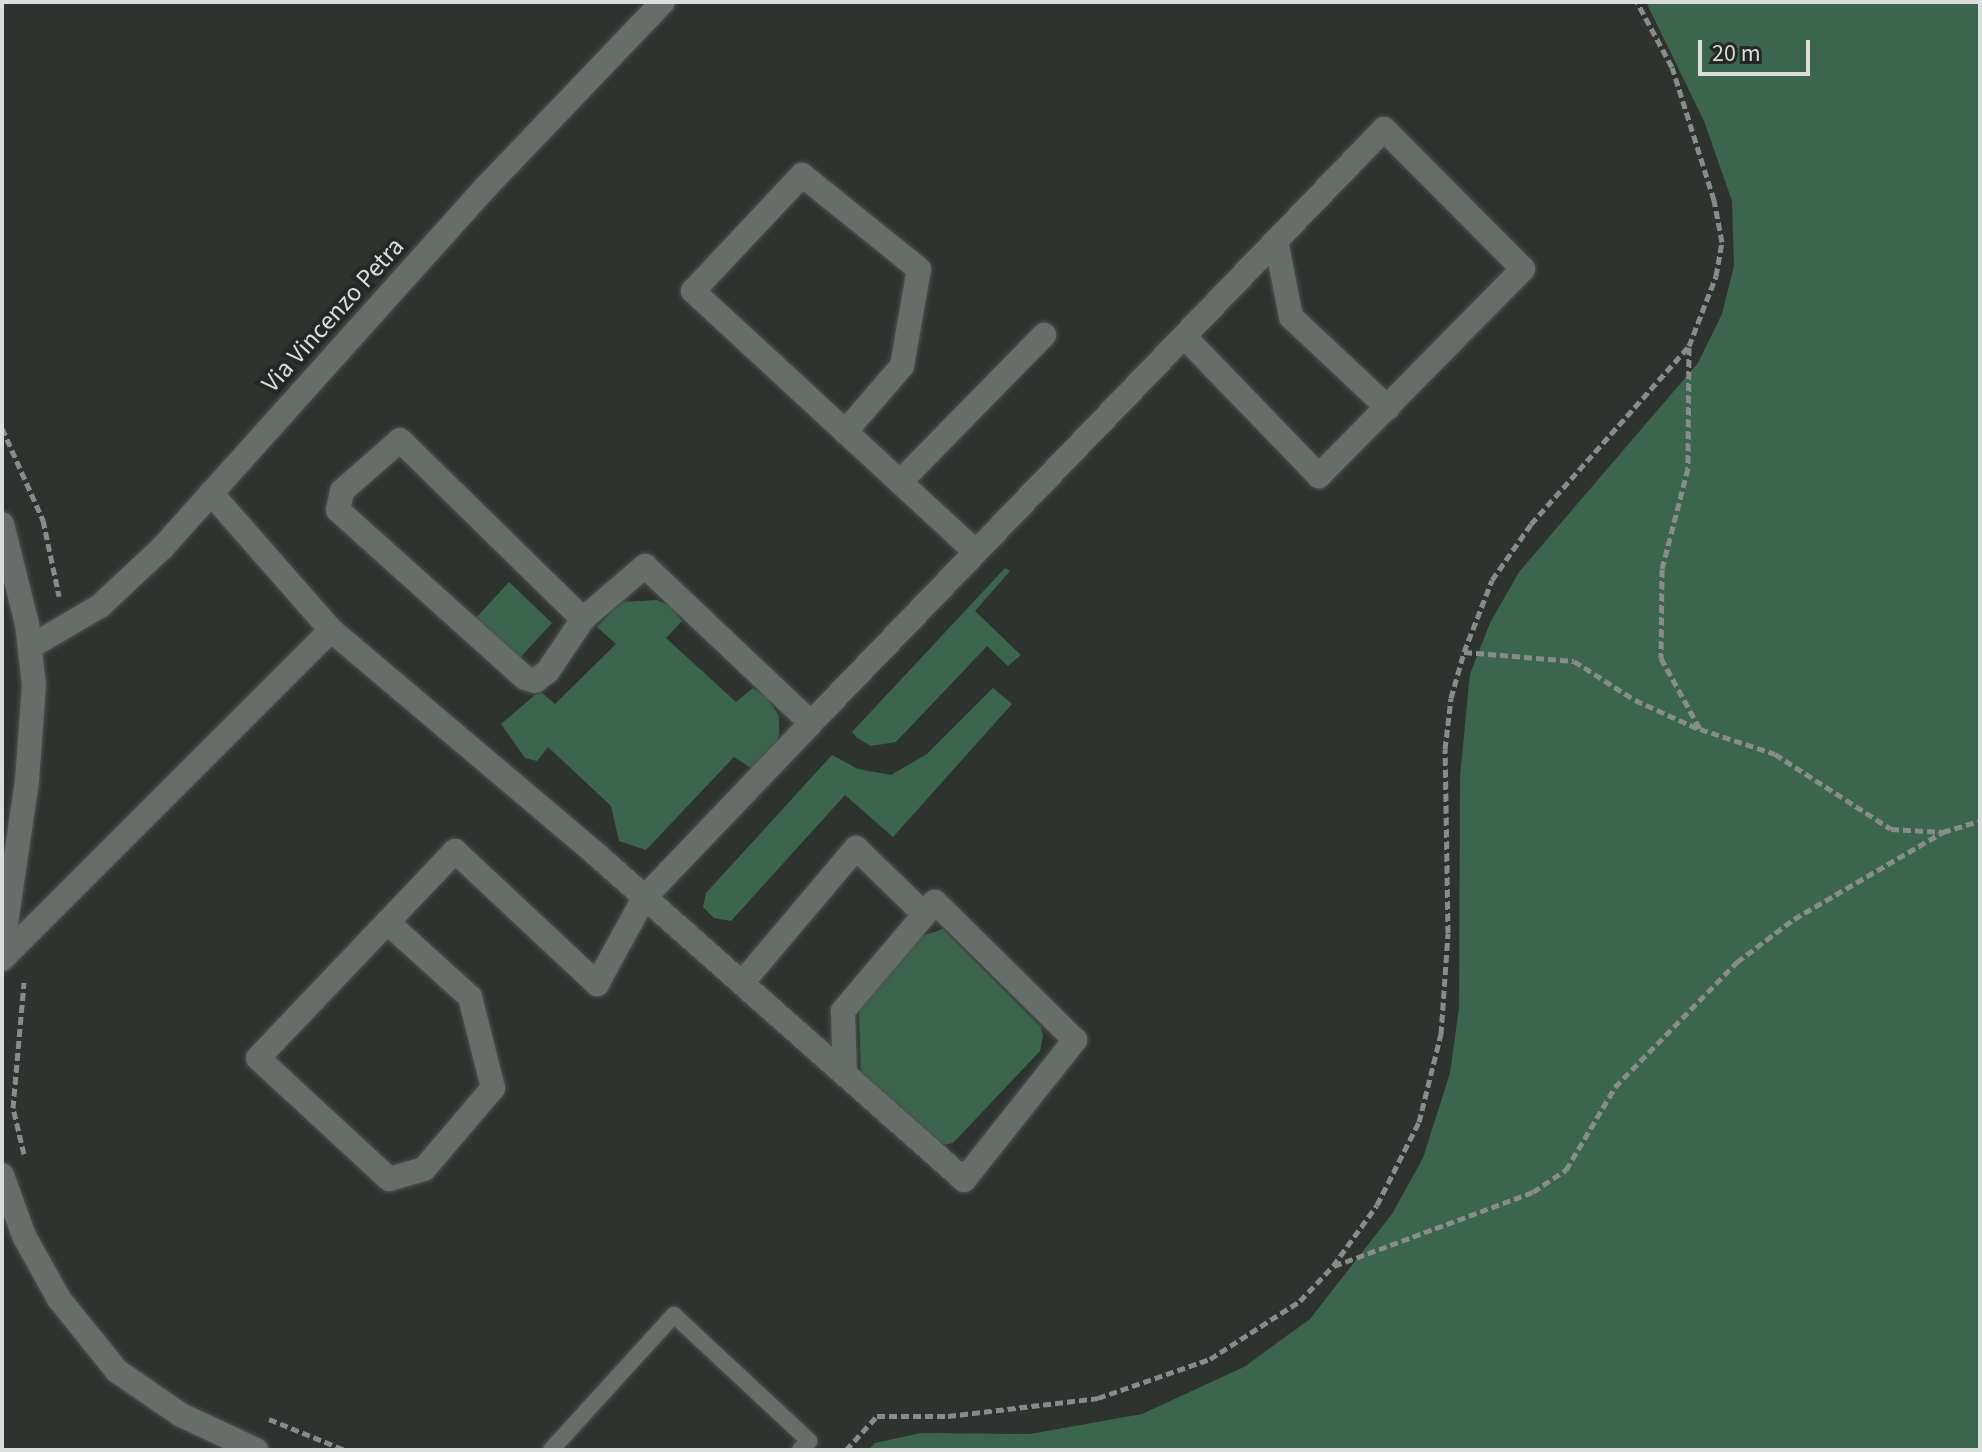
<!DOCTYPE html>
<html>
<head>
<meta charset="utf-8">
<style>
  body { margin:0 }
  #map { position:relative; width:1982px; height:1452px; overflow:hidden; background:#2e3330; font-family:"Source Sans 3",sans-serif }
  div>[style] { position:absolute }
  .green>* { inset:0; background:#3b664d }
  .path>* { height:5px; margin-top:-2.5px; transform-origin:0; background:repeating-linear-gradient(90deg,#888c8a 0 8px,transparent 0 12px) }
  .roads { filter:drop-shadow(0 0 2px #4d524f) drop-shadow(0 0 2px #4d524f) }
  .lane>* { height:16px; margin:-8px; padding:0 8px; transform-origin:8px; border-radius:8px; background:#676d69 }
  .street>* { height:24px; margin:-12px; padding:0 12px; transform-origin:12px; border-radius:12px; background:#676d69 }
  span { translate:-50% -50%; white-space:nowrap; text-align:center; line-height:1.15; -webkit-text-stroke:8px #242926; paint-order:stroke }
  .street-label { font-size:26px; color:#dbdedc }
  .frame { position:absolute; inset:0; border:4px solid #dbdedc; pointer-events:none }
  .scale { position:absolute; left:1698px; top:40px; width:112px; height:36px; box-sizing:border-box; border:4px solid #dbdedc; border-top:0; padding-left:10px; font-size:24px; line-height:28px; white-space:nowrap; color:#dbdedc; -webkit-text-stroke:6px #242926; paint-order:stroke }
</style>
</head>
<body>
<div id="map">
  <div class="green">
    <div style="clip-path:polygon(1646px 2px,1980px 2px,1980px 1450px,868px 1450px,875px 1443px,921px 1433px,1030px 1434px,1142px 1414px,1244px 1367px,1310px 1319px,1392px 1214px,1423px 1158px,1450px 1073px,1459px 1008px,1460px 776px,1470px 674px,1490px 623px,1519px 572px,1698px 363px,1722px 314px,1734px 266px,1732px 201px,1704px 121px)"></div>
    <div style="clip-path:polygon(1005px 568px,1010px 571px,975px 611px,1021px 655px,1008px 666px,987px 646px,896px 742px,871px 746px,857px 738px,852px 732px)"></div>
    <div style="clip-path:polygon(509px 582px,552px 623px,517px 661px,474px 620px)"></div>
    <div style="clip-path:polygon(657px 600px,671px 606px,682px 621px,666px 638px,736px 702px,753px 688px,767px 697px,779px 716px,779px 735px,775px 750px,753px 769px,734px 757px,646px 850px,619px 841px,611px 806px,548px 747px,537px 761px,525px 758px,501px 724px,536px 694px,542px 693px,555px 704px,616px 644px,597px 627px,612px 611px,623px 602px)"></div>
    <div style="clip-path:polygon(993px 688px,1012px 704px,893px 837px,845px 795px,731px 921px,714px 918px,703px 907px,706px 893px,832px 755px,858px 769px,891px 775px,927px 754px)"></div>
    <div style="clip-path:polygon(943px 929px,1041px 1027px,1043px 1036px,1040px 1051px,953px 1143px,943px 1145px,861px 1078px,859px 1014px,861px 1000px,919px 937px)"></div>
  </div>
  <div class="path">
    <div style="left:1689px;top:347px;width:121px;rotate:90.5deg"></div>
    <div style="left:1688px;top:468px;width:104px;rotate:104.4deg"></div>
    <div style="left:1662px;top:569px;width:89px;rotate:90.6deg"></div>
    <div style="left:1661px;top:658px;width:81px;rotate:61.2deg"></div>
    <div style="left:1700px;top:729px;width:79px;rotate:18.4deg"></div>
    <div style="left:1775px;top:754px;width:138px;rotate:32.9deg"></div>
    <div style="left:1891px;top:829px;width:52px;rotate:3.3deg"></div>
    <div style="left:1943px;top:832px;width:39px;rotate:-17deg"></div>
    <div style="left:2px;top:428px;width:101px;rotate:66deg"></div>
    <div style="left:43px;top:520px;width:78px;rotate:78.1deg"></div>
    <div style="left:1464px;top:652px;width:110px;rotate:4.7deg"></div>
    <div style="left:1574px;top:661px;width:72px;rotate:32.6deg"></div>
    <div style="left:1635px;top:700px;width:70px;rotate:24.4deg"></div>
    <div style="left:24px;top:1154px;width:47px;rotate:-103.4deg"></div>
    <div style="left:13px;top:1108px;width:126px;rotate:-85deg"></div>
    <div style="left:1334px;top:1266px;width:212px;rotate:-20.4deg"></div>
    <div style="left:1533px;top:1192px;width:40px;rotate:-34deg"></div>
    <div style="left:1566px;top:1170px;width:96px;rotate:-59.4deg"></div>
    <div style="left:1615px;top:1087px;width:175px;rotate:-45.7deg"></div>
    <div style="left:1737px;top:962px;width:71px;rotate:-37deg"></div>
    <div style="left:1794px;top:919px;width:173px;rotate:-30.3deg"></div>
    <div style="left:269px;top:1419px;width:82px;rotate:22.2deg"></div>
    <div style="left:846px;top:1450px;width:46px;rotate:-47.6deg"></div>
    <div style="left:877px;top:1416px;width:71px"></div>
    <div style="left:948px;top:1416px;width:151px;rotate:-6.8deg"></div>
    <div style="left:1098px;top:1398px;width:119px;rotate:-19.2deg"></div>
    <div style="left:1210px;top:1359px;width:107px;rotate:-32.8deg"></div>
    <div style="left:1300px;top:1301px;width:48px;rotate:-46.7deg"></div>
    <div style="left:1333px;top:1266px;width:75px;rotate:-54.2deg"></div>
    <div style="left:1377px;top:1205px;width:93px;rotate:-63.2deg"></div>
    <div style="left:1419px;top:1122px;width:91px;rotate:-76deg"></div>
    <div style="left:1441px;top:1034px;width:101px;rotate:-86deg"></div>
    <div style="left:1448px;top:933px;width:184px;rotate:-90.9deg"></div>
    <div style="left:1445px;top:749px;width:51px;rotate:-83.3deg"></div>
    <div style="left:1451px;top:698px;width:48px;rotate:-74.2deg"></div>
    <div style="left:1464px;top:652px;width:77px;rotate:-68.7deg"></div>
    <div style="left:1492px;top:580px;width:68px;rotate:-55.1deg"></div>
    <div style="left:1531px;top:524px;width:238px;rotate:-48.4deg"></div>
    <div style="left:1689px;top:346px;width:75px;rotate:-68.9deg"></div>
    <div style="left:1716px;top:276px;width:35px;rotate:-80deg"></div>
    <div style="left:1722px;top:242px;width:43px;rotate:-100.8deg"></div>
    <div style="left:1714px;top:200px;width:139px;rotate:-107.5deg"></div>
    <div style="left:1672px;top:67px;width:74px;rotate:-118.3deg"></div>
  </div>
  <div class="roads">
    <div class="lane">
      <div style="left:551px;top:1450px;width:183px;rotate:-47.7deg"></div>
      <div style="left:674px;top:1315px;width:185px;rotate:43deg"></div>
      <div style="left:809px;top:1441px;width:13px;rotate:135deg"></div>
    </div>
    <div class="street">
      <div style="left:1276px;top:241px;width:77px;rotate:78.8deg"></div>
      <div style="left:1291px;top:317px;width:133px;rotate:43.2deg"></div>
      <div style="left:845px;top:432px;width:87px;rotate:-49.2deg"></div>
      <div style="left:902px;top:366px;width:98px;rotate:-80.1deg"></div>
      <div style="left:919px;top:269px;width:150px;rotate:-141.2deg"></div>
      <div style="left:802px;top:175px;width:159px;rotate:133.2deg"></div>
      <div style="left:693px;top:291px;width:385px;rotate:42.7deg"></div>
      <div style="left:900px;top:482px;width:206px;rotate:-45.6deg"></div>
      <div style="left:211px;top:493px;width:182px;rotate:48.8deg"></div>
      <div style="left:331px;top:630px;width:348px;rotate:40.2deg"></div>
      <div style="left:597px;top:855px;width:490px;rotate:41.5deg"></div>
      <div style="left:964px;top:1180px;width:179px;rotate:-51.6deg"></div>
      <div style="left:1075px;top:1040px;width:197px;rotate:-135.4deg"></div>
      <div style="left:935px;top:902px;width:143px;rotate:130.2deg"></div>
      <div style="left:843px;top:1011px;width:64px;rotate:88.2deg"></div>
      <div style="left:2px;top:524px;width:103px;rotate:76deg"></div>
      <div style="left:27px;top:624px;width:61px;rotate:83.5deg"></div>
      <div style="left:34px;top:685px;width:96px;rotate:94.2deg"></div>
      <div style="left:27px;top:781px;width:172px;rotate:98.4deg"></div>
      <div style="left:583px;top:619px;width:63px;rotate:123.9deg"></div>
      <div style="left:548px;top:671px;width:16px;rotate:142deg"></div>
      <div style="left:535px;top:681px;width:10px;rotate:-163deg"></div>
      <div style="left:525px;top:678px;width:251px;rotate:-138.1deg"></div>
      <div style="left:338px;top:510px;width:19px;rotate:-78deg"></div>
      <div style="left:342px;top:491px;width:77px;rotate:-41.3deg"></div>
      <div style="left:400px;top:440px;width:256px;rotate:44.4deg"></div>
      <div style="left:583px;top:619px;width:82px;rotate:-40.5deg"></div>
      <div style="left:645px;top:566px;width:228px;rotate:43.4deg"></div>
      <div style="left:30px;top:647px;width:81px;rotate:-30.4deg"></div>
      <div style="left:100px;top:606px;width:86px;rotate:-43.1deg"></div>
      <div style="left:163px;top:547px;width:484px;rotate:-48.1deg"></div>
      <div style="left:486px;top:187px;width:256px;rotate:-46.3deg"></div>
      <div style="left:387px;top:922px;width:112px;rotate:42.1deg"></div>
      <div style="left:470px;top:997px;width:94px;rotate:75.8deg"></div>
      <div style="left:493px;top:1088px;width:106px;rotate:130.4deg"></div>
      <div style="left:424px;top:1169px;width:36px;rotate:164deg"></div>
      <div style="left:389px;top:1179px;width:178px;rotate:-137.3deg"></div>
      <div style="left:258px;top:1058px;width:286px;rotate:-46.4deg"></div>
      <div style="left:455px;top:851px;width:195px;rotate:43.1deg"></div>
      <div style="left:597px;top:984px;width:98px;rotate:-61.3deg"></div>
      <div style="left:644px;top:898px;width:242px;rotate:-46.3deg"></div>
      <div style="left:811px;top:723px;width:782px;rotate:-46.04deg"></div>
      <div style="left:1354px;top:160px;width:43px;rotate:-45.9deg"></div>
      <div style="left:1384px;top:129px;width:197px;rotate:45.2deg"></div>
      <div style="left:1523px;top:269px;width:291px;rotate:134.6deg"></div>
      <div style="left:1319px;top:476px;width:194px;rotate:-134deg"></div>
      <div style="left:2px;top:959px;width:465px;rotate:-45deg"></div>
      <div style="left:742px;top:983px;width:177px;rotate:-49.8deg"></div>
      <div style="left:856px;top:848px;width:95px;rotate:44.1deg"></div>
      <div style="left:2px;top:1175px;width:65px;rotate:70.2deg"></div>
      <div style="left:24px;top:1236px;width:72px;rotate:60.9deg"></div>
      <div style="left:59px;top:1299px;width:92px;rotate:51.1deg"></div>
      <div style="left:117px;top:1371px;width:78px;rotate:34.5deg"></div>
      <div style="left:181px;top:1415px;width:83px;rotate:25deg"></div>
    </div>
  </div>
  <div class="street-label">
    <span style="left:333px;top:315px;rotate:-48deg">Via Vincenzo Petra</span>
  </div>
  <div class="frame"></div>
  <div class="scale">20 m</div>
</div>
</body>
</html>
